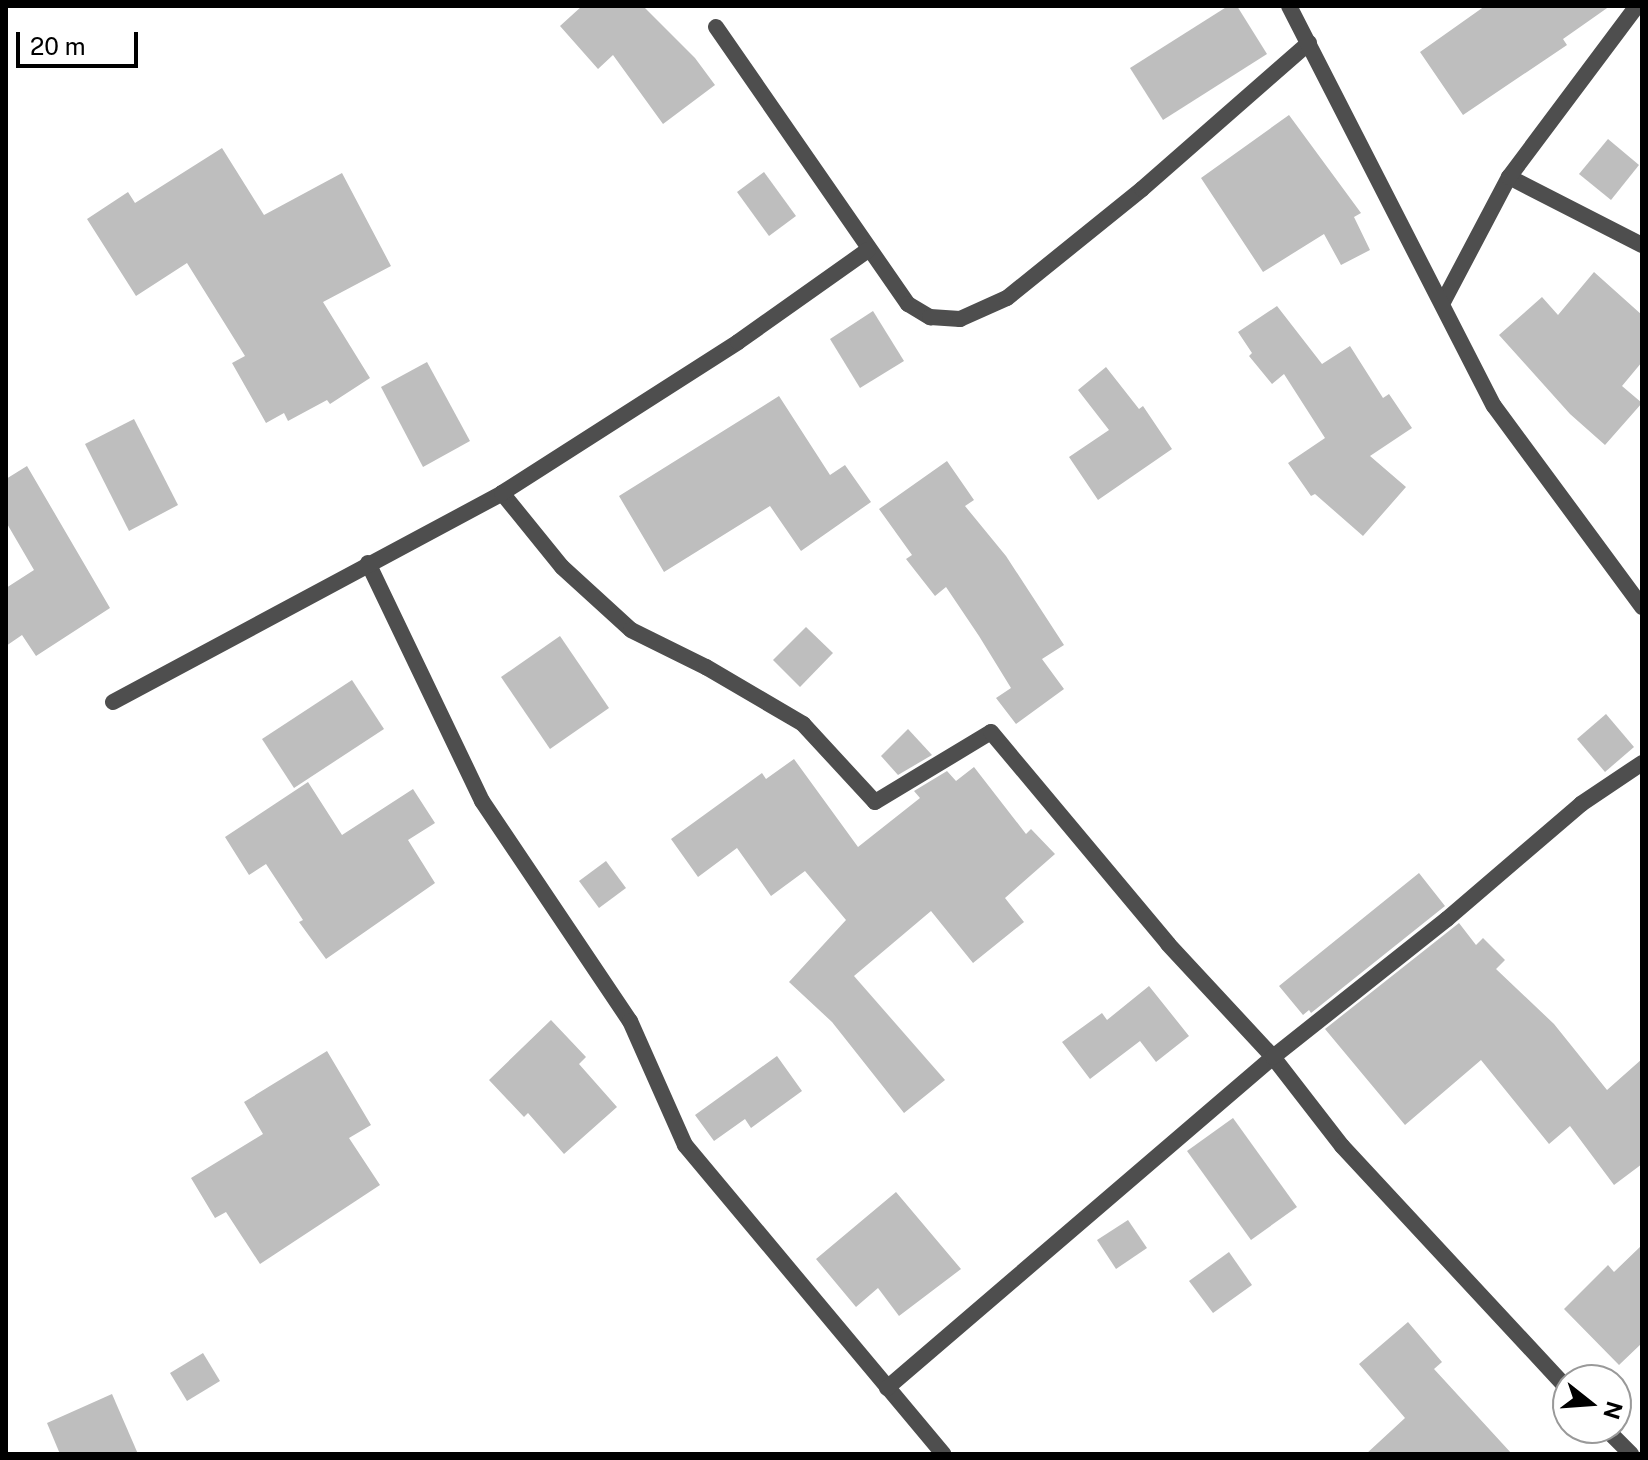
<!DOCTYPE html>
<html>
<head>
<meta charset="utf-8">
<style>
  body { margin:0 }
  #map { position:relative; width:1648px; height:1460px; overflow:hidden; background:#fff; font-family:"Public Sans",sans-serif }
  div>[style] { position:absolute }
  .building>* { inset:0; background:#bebebe }
  .minor>* { height:16px; margin:-8px; padding:0 8px; transform-origin:8px; border-radius:8px; background:#4e4e4e }
  .tertiary>* { height:16px; margin:-8px; padding:0 8px; transform-origin:8px; border-radius:8px; background:#4e4e4e }
  span { translate:-50% -50%; white-space:nowrap; text-align:center; line-height:1.15; -webkit-text-stroke:6px #fff; paint-order:stroke }
  .frame { position:absolute; inset:0; border:8px solid #000; pointer-events:none }
  .north { position:absolute; left:1552px; top:1364px; width:80px; height:80px; box-sizing:border-box; background:#fff; border:2px solid #999; border-radius:50%; rotate:107deg; font-size:22px; font-weight:700; line-height:32px; text-align:center; color:#000 }
  .north::after { content:''; display:block; margin:auto; width:28px; height:36px; background:#000; clip-path:polygon(50% 0,100% 100%,50% 72%,0 100%) }
  .scale { position:absolute; left:16px; top:32px; width:122px; height:36px; box-sizing:border-box; border:4px solid #000; border-top:0; padding-left:10px; font-size:24px; line-height:28px; white-space:nowrap; color:#000; -webkit-text-stroke:6px #fff; paint-order:stroke }
</style>
</head>
<body>
<div id="map">
  <div class="building">
    <div style="clip-path:polygon(582px 6px,643px 6px,695px 58px,715px 85px,663px 124px,613px 55px,598px 69px,560px 26px)"></div>
    <div style="clip-path:polygon(1228px 6px,1237px 6px,1267px 54px,1163px 120px,1130px 68px)"></div>
    <div style="clip-path:polygon(1485px 6px,1610px 6px,1563px 39px,1567px 45px,1463px 115px,1420px 52px)"></div>
    <div style="clip-path:polygon(1289px 115px,1361px 213px,1354px 217px,1370px 250px,1341px 265px,1324px 234px,1263px 272px,1201px 178px)"></div>
    <div style="clip-path:polygon(1608px 139px,1639px 165px,1611px 200px,1579px 174px)"></div>
    <div style="clip-path:polygon(222px 148px,264px 215px,342px 173px,391px 266px,323px 302px,370px 378px,330px 404px,327px 400px,288px 421px,284px 413px,266px 423px,232px 363px,245px 356px,187px 263px,136px 296px,87px 219px,128px 192px,135px 203px)"></div>
    <div style="clip-path:polygon(764px 172px,796px 216px,769px 236px,737px 192px)"></div>
    <div style="clip-path:polygon(1594px 272px,1642px 315px,1642px 362px,1622px 386px,1642px 403px,1605px 445px,1570px 414px,1499px 335px,1542px 297px,1558px 315px)"></div>
    <div style="clip-path:polygon(1277px 306px,1322px 364px,1350px 346px,1383px 398px,1389px 394px,1412px 428px,1370px 456px,1406px 487px,1363px 536px,1315px 494px,1311px 496px,1288px 463px,1325px 438px,1284px 374px,1272px 384px,1249px 356px,1252px 353px,1238px 332px)"></div>
    <div style="clip-path:polygon(873px 311px,904px 361px,860px 388px,830px 339px)"></div>
    <div style="clip-path:polygon(427px 362px,470px 441px,423px 467px,381px 387px)"></div>
    <div style="clip-path:polygon(1106px 367px,1139px 409px,1143px 406px,1172px 449px,1098px 500px,1069px 457px,1109px 430px,1078px 390px)"></div>
    <div style="clip-path:polygon(779px 396px,830px 475px,845px 465px,871px 502px,801px 551px,770px 506px,664px 572px,619px 496px)"></div>
    <div style="clip-path:polygon(134px 419px,178px 505px,129px 531px,85px 444px)"></div>
    <div style="clip-path:polygon(947px 461px,974px 500px,965px 506px,1006px 556px,1064px 645px,1042px 659px,1064px 689px,1016px 724px,996px 698px,1011px 688px,979px 636px,946px 587px,935px 596px,906px 559px,912px 555px,879px 509px)"></div>
    <div style="clip-path:polygon(27px 466px,110px 608px,36px 656px,22px 635px,6px 646px,6px 588px,34px 570px,6px 522px,6px 479px)"></div>
    <div style="clip-path:polygon(806px 627px,833px 653px,800px 687px,773px 660px)"></div>
    <div style="clip-path:polygon(560px 636px,609px 708px,550px 749px,501px 677px)"></div>
    <div style="clip-path:polygon(352px 680px,384px 729px,294px 788px,262px 739px)"></div>
    <div style="clip-path:polygon(1606px 714px,1634px 747px,1605px 772px,1577px 739px)"></div>
    <div style="clip-path:polygon(908px 729px,932px 755px,898px 775px,881px 756px)"></div>
    <div style="clip-path:polygon(794px 759px,858px 847px,920px 798px,914px 791px,947px 771px,956px 781px,974px 767px,1026px 834px,1031px 829px,1055px 854px,1005px 898px,1024px 922px,973px 963px,931px 911px,854px 976px,945px 1080px,904px 1113px,832px 1022px,789px 982px,846px 920px,805px 871px,771px 896px,737px 848px,698px 877px,671px 839px,762px 773px,766px 779px)"></div>
    <div style="clip-path:polygon(308px 782px,342px 835px,413px 789px,435px 823px,408px 840px,435px 883px,326px 959px,299px 922px,303px 920px,266px 864px,249px 875px,225px 837px)"></div>
    <div style="clip-path:polygon(606px 861px,626px 888px,599px 908px,579px 881px)"></div>
    <div style="clip-path:polygon(1419px 873px,1445px 906px,1311px 1013px,1309px 1010px,1303px 1015px,1279px 986px)"></div>
    <div style="clip-path:polygon(1459px 923px,1476px 945px,1483px 938px,1505px 960px,1496px 969px,1554px 1024px,1607px 1090px,1642px 1059px,1642px 1164px,1614px 1185px,1570px 1126px,1549px 1144px,1481px 1060px,1405px 1125px,1325px 1029px)"></div>
    <div style="clip-path:polygon(1149px 986px,1189px 1036px,1156px 1062px,1140px 1041px,1090px 1079px,1062px 1042px,1102px 1013px,1107px 1020px)"></div>
    <div style="clip-path:polygon(551px 1020px,586px 1057px,579px 1064px,617px 1107px,564px 1154px,528px 1113px,524px 1117px,489px 1080px)"></div>
    <div style="clip-path:polygon(327px 1051px,371px 1125px,349px 1138px,380px 1185px,260px 1264px,226px 1212px,215px 1218px,191px 1178px,263px 1134px,244px 1102px)"></div>
    <div style="clip-path:polygon(777px 1056px,802px 1091px,751px 1128px,745px 1119px,714px 1141px,695px 1115px)"></div>
    <div style="clip-path:polygon(1233px 1118px,1297px 1207px,1251px 1240px,1187px 1151px)"></div>
    <div style="clip-path:polygon(896px 1192px,961px 1269px,899px 1316px,878px 1288px,856px 1307px,816px 1259px)"></div>
    <div style="clip-path:polygon(1128px 1220px,1147px 1248px,1116px 1269px,1097px 1240px)"></div>
    <div style="clip-path:polygon(1642px 1245px,1642px 1343px,1619px 1365px,1564px 1309px,1608px 1265px,1614px 1272px)"></div>
    <div style="clip-path:polygon(1229px 1252px,1252px 1285px,1213px 1313px,1189px 1281px)"></div>
    <div style="clip-path:polygon(1408px 1322px,1442px 1362px,1434px 1369px,1512px 1454px,1366px 1454px,1405px 1418px,1359px 1364px)"></div>
    <div style="clip-path:polygon(203px 1353px,220px 1381px,187px 1401px,170px 1373px)"></div>
    <div style="clip-path:polygon(112px 1394px,138px 1454px,60px 1454px,47px 1423px)"></div>
  </div>
  <div class="minor">
    <div style="left:716px;top:27px;width:337px;rotate:55.3deg"></div>
    <div style="left:908px;top:304px;width:26px;rotate:31deg"></div>
    <div style="left:930px;top:317px;width:30px;rotate:4deg"></div>
    <div style="left:960px;top:319px;width:51px;rotate:-24.1deg"></div>
    <div style="left:1007px;top:298px;width:174px;rotate:-38.9deg"></div>
    <div style="left:1142px;top:189px;width:222px;rotate:-41.2deg"></div>
    <div style="left:1509px;top:177px;width:149px;rotate:27.1deg"></div>
    <div style="left:1442px;top:304px;width:144px;rotate:-62.2deg"></div>
    <div style="left:1509px;top:177px;width:214px;rotate:-53.2deg"></div>
    <div style="left:502px;top:493px;width:95px;rotate:51deg"></div>
    <div style="left:562px;top:567px;width:93px;rotate:42.4deg"></div>
    <div style="left:631px;top:630px;width:84px;rotate:26.3deg"></div>
    <div style="left:706px;top:667px;width:113px;rotate:30.4deg"></div>
    <div style="left:803px;top:724px;width:106px;rotate:47.3deg"></div>
    <div style="left:875px;top:802px;width:135px;rotate:-31.1deg"></div>
    <div style="left:991px;top:732px;width:276px;rotate:50.1deg"></div>
    <div style="left:1168px;top:944px;width:154px;rotate:47.1deg"></div>
    <div style="left:1273px;top:1057px;width:113px;rotate:52.2deg"></div>
    <div style="left:1342px;top:1146px;width:332px;rotate:47.1deg"></div>
    <div style="left:368px;top:563px;width:264px;rotate:64.4deg"></div>
    <div style="left:482px;top:801px;width:265px;rotate:56.1deg"></div>
    <div style="left:630px;top:1021px;width:136px;rotate:66.1deg"></div>
    <div style="left:685px;top:1145px;width:403px;rotate:50.1deg"></div>
    <div style="left:113px;top:702px;width:442px;rotate:-28.2deg"></div>
    <div style="left:502px;top:493px;width:280px;rotate:-32.6deg"></div>
    <div style="left:738px;top:342px;width:159px;rotate:-35.3deg"></div>
    <div style="left:887px;top:1388px;width:508px;rotate:-40.61deg"></div>
    <div style="left:1273px;top:1057px;width:222px;rotate:-38.4deg"></div>
    <div style="left:1447px;top:919px;width:177px;rotate:-40.6deg"></div>
    <div style="left:1581px;top:804px;width:73px;rotate:-33.9deg"></div>
    <div style="left:1605px;top:1428px;width:37px;rotate:45deg"></div>
  </div>
  <div class="tertiary">
    <div style="left:1289px;top:6px;width:449px;rotate:62.9deg"></div>
    <div style="left:1494px;top:406px;width:250px;rotate:53.6deg"></div>
  </div>
  <div class="frame"></div>
  <div class="north">N</div>
  <div class="scale">20 m</div>
</div>
</body>
</html>
